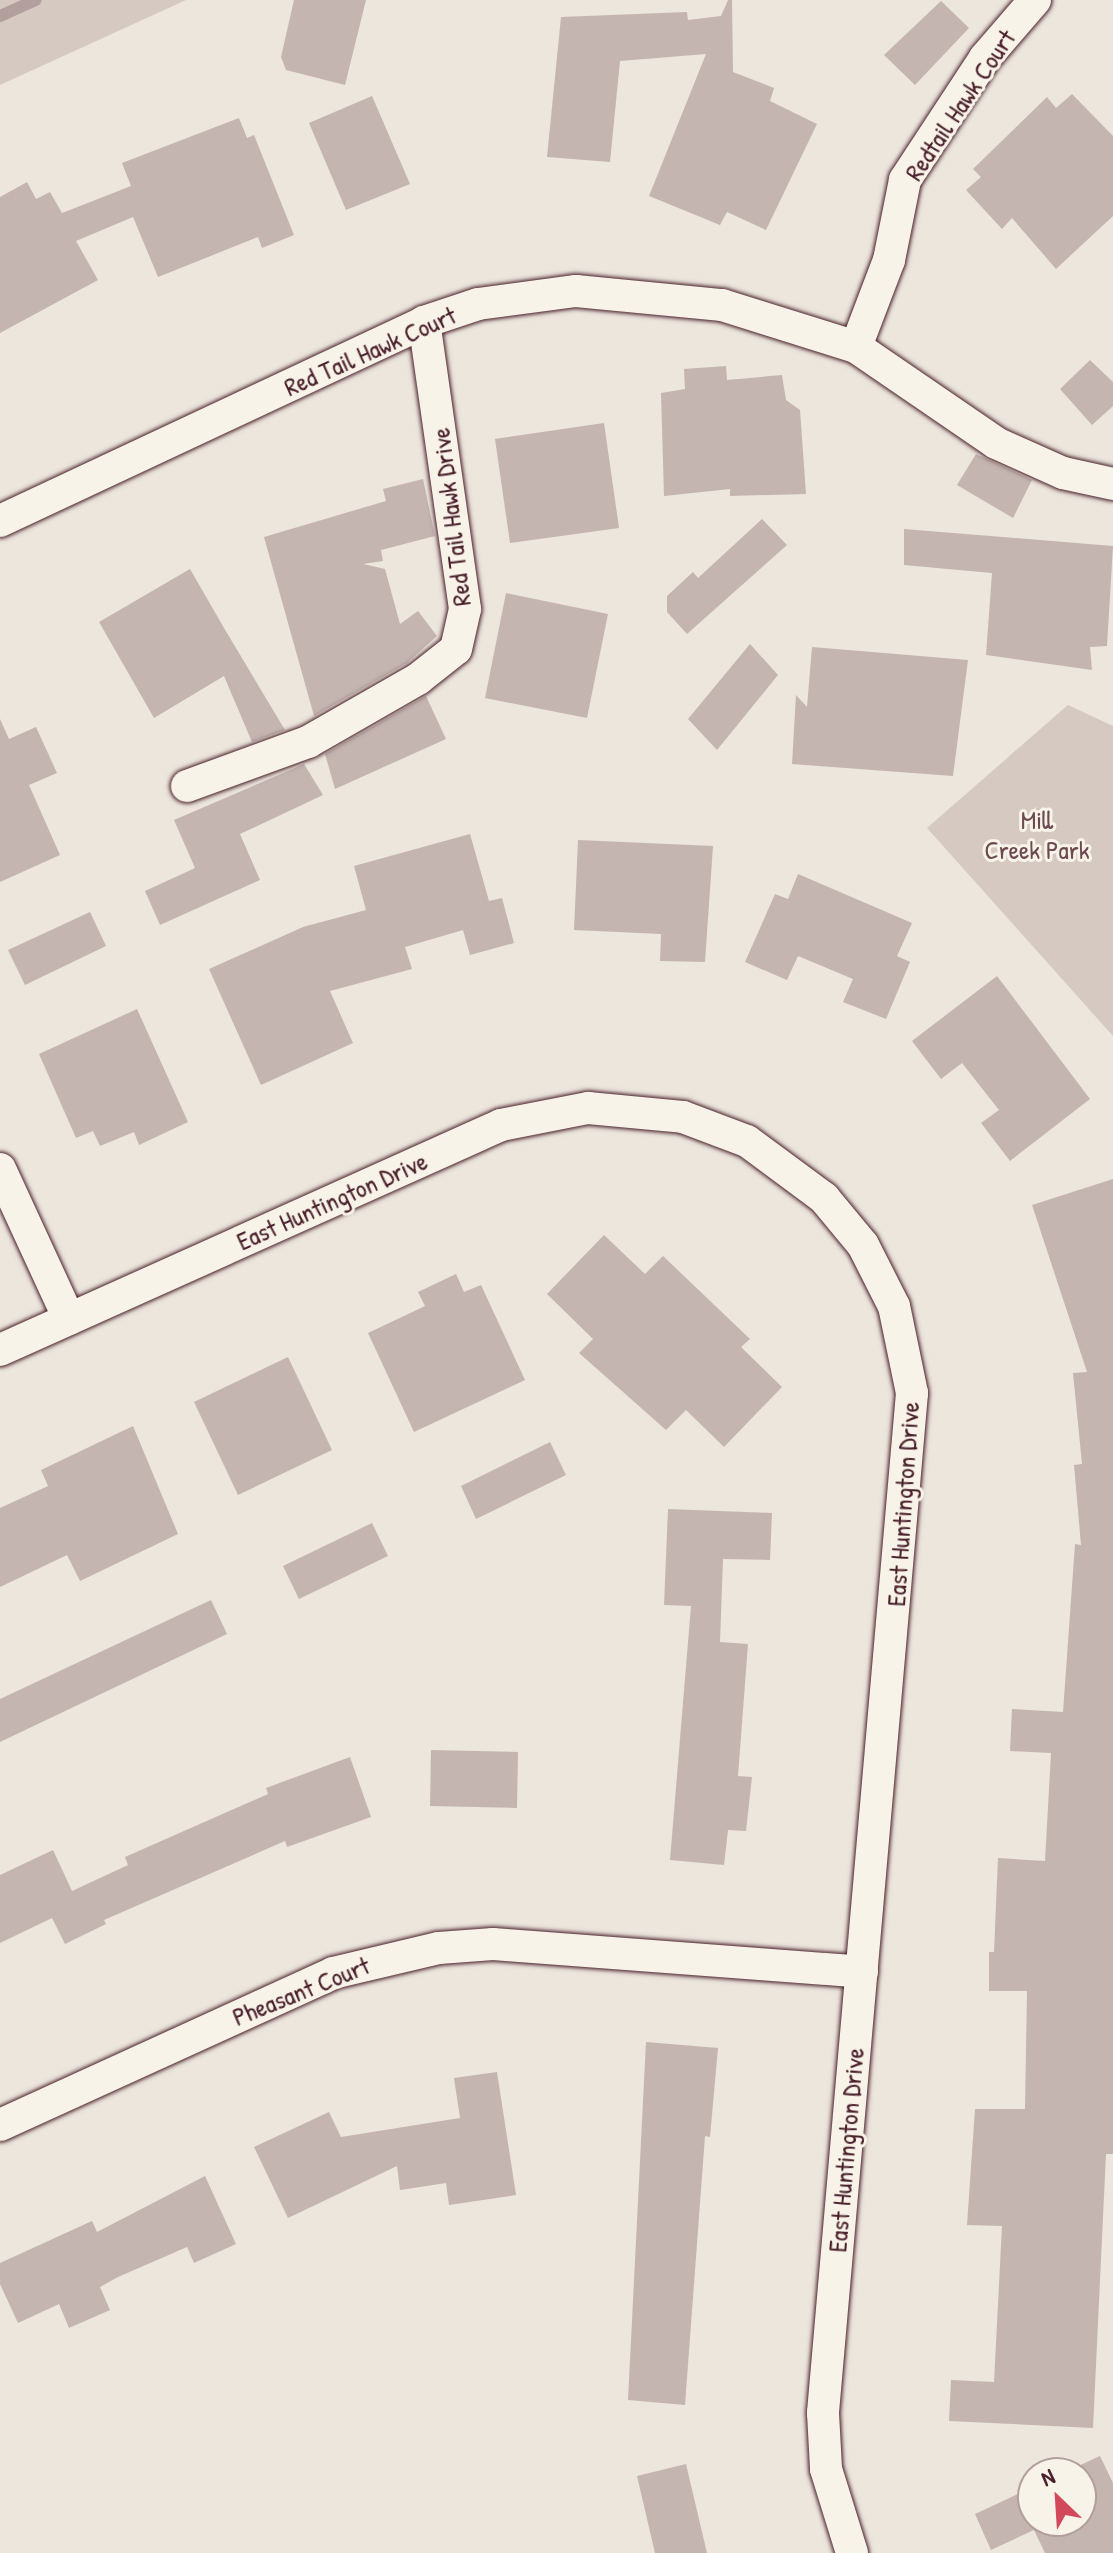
<!DOCTYPE html>
<html>
<head>
<meta charset="utf-8">
<style>
  body { margin:0 }
  #map { position:relative; width:1113px; height:2553px; overflow:hidden; background:#ece6dd; font-family:"Patrick Hand",sans-serif }
  div>[style] { position:absolute }
  .green>* { inset:0; background:#d5c9c2 }
  .stream>* { height:12px; margin:-6px; padding:0 6px; transform-origin:6px; border-radius:6px; background:#b39f9d }
  .building>* { inset:0; background:#c4b5b0 }
  .roads { filter:drop-shadow(0 0 2px #4a1f2b) drop-shadow(0 0 2px #4a1f2b) }
  .street>* { height:32px; margin:-16px; padding:0 16px; transform-origin:16px; border-radius:16px; background:#f7f3e8 }
  span { translate:-50% -50%; white-space:nowrap; text-align:center; line-height:1.15; -webkit-text-stroke:6px #f7f3e8; paint-order:stroke }
  .street-label { font-size:26px; color:#4a1f2b }
  .park-label { font-size:26px; color:#6d4a51 }
  .north { position:absolute; left:1017px; top:2457px; width:80px; height:80px; box-sizing:border-box; background:#f7f3e8; border:2px solid #b29e9c; border-radius:50%; rotate:335deg; font-size:22px; font-weight:700; line-height:32px; text-align:center; color:#4a1f2b }
  .north::after { content:''; display:block; margin:auto; width:28px; height:36px; background:#d1495b; clip-path:polygon(50% 0,100% 100%,50% 72%,0 100%) }
</style>
</head>
<body>
<div id="map">
  <div class="green">
    <div style="clip-path:polygon(0 0,186px 0,0 85px)"></div>
    <div style="clip-path:polygon(1068px 705px,1113px 726px,1113px 1036px,927px 828px)"></div>
  </div>
  <div class="stream">
    <div style="left:0;top:16px;width:39px;rotate:-24deg"></div>
  </div>
  <div class="building">
    <div style="clip-path:polygon(294px 0,366px 0,345px 85px,286px 70px,281px 57px)"></div>
    <div style="clip-path:polygon(728px 0,732px 0,733px 72px,774px 88px,770px 101px,817px 124px,766px 230px,727px 212px,720px 225px,649px 196px,706px 54px,620px 61px,610px 162px,547px 157px,561px 17px,687px 12px,688px 20px,721px 16px)"></div>
    <div style="clip-path:polygon(941px 1px,969px 28px,915px 85px,884px 55px)"></div>
    <div style="clip-path:polygon(1072px 94px,1113px 136px,1113px 216px,1056px 269px,1012px 218px,1002px 229px,966px 190px,981px 177px,973px 169px,1047px 97px,1056px 108px)"></div>
    <div style="clip-path:polygon(372px 96px,410px 184px,346px 210px,309px 123px)"></div>
    <div style="clip-path:polygon(239px 118px,247px 138px,254px 135px,294px 235px,262px 248px,258px 237px,158px 277px,133px 217px,76px 241px,98px 280px,0 333px,0 197px,27px 182px,36px 199px,50px 192px,62px 213px,131px 186px,122px 163px)"></div>
    <div style="clip-path:polygon(1090px 360px,1113px 382px,1113px 406px,1092px 425px,1060px 389px)"></div>
    <div style="clip-path:polygon(726px 366px,727px 380px,782px 375px,786px 400px,800px 410px,806px 494px,730px 496px,730px 489px,664px 496px,661px 393px,685px 389px,684px 369px)"></div>
    <div style="clip-path:polygon(604px 423px,619px 528px,510px 543px,495px 439px)"></div>
    <div style="clip-path:polygon(976px 454px,1032px 480px,1013px 518px,957px 485px)"></div>
    <div style="clip-path:polygon(423px 479px,435px 536px,381px 550px,383px 561px,363px 564px,385px 569px,400px 624px,418px 611px,437px 636px,407px 663px,314px 716px,264px 537px,386px 501px,383px 489px)"></div>
    <div style="clip-path:polygon(762px 519px,787px 545px,687px 634px,667px 612px,667px 596px,693px 572px,698px 578px)"></div>
    <div style="clip-path:polygon(904px 529px,1113px 546px,1107px 646px,1090px 647px,1092px 670px,986px 655px,992px 573px,904px 565px)"></div>
    <div style="clip-path:polygon(190px 569px,224px 628px,285px 730px,252px 742px,224px 676px,154px 718px,99px 622px)"></div>
    <div style="clip-path:polygon(506px 593px,608px 614px,587px 718px,485px 698px)"></div>
    <div style="clip-path:polygon(750px 644px,778px 675px,717px 750px,688px 719px)"></div>
    <div style="clip-path:polygon(812px 647px,968px 660px,953px 776px,792px 764px,796px 695px,807px 707px)"></div>
    <div style="clip-path:polygon(426px 696px,446px 739px,335px 789px,325px 754px)"></div>
    <div style="clip-path:polygon(0 719px,9px 739px,36px 727px,57px 773px,29px 785px,60px 855px,0 882px)"></div>
    <div style="clip-path:polygon(304px 764px,323px 795px,240px 834px,260px 880px,160px 925px,145px 891px,195px 868px,174px 820px)"></div>
    <div style="clip-path:polygon(470px 834px,489px 901px,502px 898px,514px 943px,470px 955px,463px 930px,405px 947px,412px 969px,330px 991px,353px 1043px,261px 1085px,209px 969px,303px 927px,366px 910px,354px 866px)"></div>
    <div style="clip-path:polygon(578px 840px,713px 846px,705px 962px,660px 961px,661px 934px,574px 930px)"></div>
    <div style="clip-path:polygon(798px 874px,912px 923px,897px 956px,910px 962px,886px 1019px,843px 1002px,853px 979px,798px 956px,787px 980px,745px 962px,775px 894px,788px 899px)"></div>
    <div style="clip-path:polygon(90px 912px,106px 946px,25px 985px,8px 950px)"></div>
    <div style="clip-path:polygon(997px 976px,1090px 1099px,1010px 1161px,981px 1123px,999px 1110px,962px 1063px,941px 1079px,912px 1041px)"></div>
    <div style="clip-path:polygon(137px 1009px,188px 1122px,139px 1145px,134px 1132px,100px 1146px,93px 1131px,76px 1138px,39px 1054px)"></div>
    <div style="clip-path:polygon(1113px 1179px,1113px 2154px,1106px 2154px,1093px 2428px,949px 2421px,951px 2380px,994px 2382px,1002px 2226px,967px 2225px,975px 2109px,1025px 2109px,1027px 1991px,989px 1991px,989px 1952px,994px 1952px,998px 1858px,1045px 1861px,1051px 1753px,1010px 1751px,1012px 1709px,1063px 1712px,1075px 1544px,1081px 1545px,1074px 1465px,1082px 1464px,1073px 1373px,1087px 1372px,1032px 1205px)"></div>
    <div style="clip-path:polygon(604px 1235px,645px 1274px,663px 1256px,750px 1339px,741px 1347px,782px 1387px,724px 1447px,686px 1410px,666px 1430px,579px 1353px,593px 1339px,547px 1294px)"></div>
    <div style="clip-path:polygon(456px 1274px,464px 1292px,481px 1285px,525px 1380px,414px 1432px,368px 1333px,425px 1306px,418px 1292px)"></div>
    <div style="clip-path:polygon(288px 1357px,332px 1450px,238px 1495px,194px 1402px)"></div>
    <div style="clip-path:polygon(133px 1426px,178px 1534px,80px 1581px,67px 1555px,0 1587px,0 1508px,48px 1486px,41px 1470px)"></div>
    <div style="clip-path:polygon(550px 1442px,566px 1475px,476px 1519px,461px 1486px)"></div>
    <div style="clip-path:polygon(668px 1509px,772px 1513px,770px 1560px,723px 1559px,720px 1642px,748px 1644px,738px 1776px,752px 1777px,746px 1831px,728px 1830px,724px 1865px,670px 1860px,691px 1606px,664px 1605px)"></div>
    <div style="clip-path:polygon(372px 1523px,388px 1556px,299px 1599px,283px 1566px)"></div>
    <div style="clip-path:polygon(211px 1600px,227px 1634px,0 1742px,0 1699px)"></div>
    <div style="clip-path:polygon(431px 1750px,518px 1752px,517px 1808px,430px 1806px)"></div>
    <div style="clip-path:polygon(350px 1757px,371px 1817px,287px 1847px,285px 1841px,104px 1920px,106px 1924px,65px 1944px,52px 1918px,0 1943px,0 1875px,53px 1850px,72px 1891px,128px 1865px,125px 1857px,268px 1794px,266px 1788px)"></div>
    <div style="clip-path:polygon(646px 2042px,718px 2048px,710px 2137px,705px 2136px,685px 2405px,628px 2400px)"></div>
    <div style="clip-path:polygon(497px 2072px,516px 2195px,449px 2205px,446px 2183px,400px 2190px,397px 2166px,288px 2218px,254px 2147px,329px 2112px,341px 2137px,460px 2118px,454px 2078px)"></div>
    <div style="clip-path:polygon(205px 2176px,236px 2244px,194px 2263px,187px 2247px,118px 2277px,100px 2287px,110px 2310px,69px 2328px,59px 2304px,18px 2323px,0 2284px,0 2263px,92px 2221px,97px 2232px)"></div>
    <div style="clip-path:polygon(1100px 2456px,1113px 2483px,1113px 2553px,1045px 2553px,1034px 2530px,991px 2550px,975px 2514px,1033px 2487px,1033px 2521px,1081px 2521px,1081px 2473px,1063px 2473px)"></div>
    <div style="clip-path:polygon(686px 2464px,707px 2553px,655px 2553px,637px 2476px)"></div>
  </div>
  <div class="roads">
    <div class="street">
      <div style="left:1035px;top:0;width:77px;rotate:130.8deg"></div>
      <div style="left:985px;top:58px;width:146px;rotate:123.3deg"></div>
      <div style="left:905px;top:180px;width:82px;rotate:101.3deg"></div>
      <div style="left:889px;top:260px;width:93px;rotate:110.8deg"></div>
      <div style="left:856px;top:347px;width:170px;rotate:34.4deg"></div>
      <div style="left:996px;top:443px;width:73px;rotate:24.1deg"></div>
      <div style="left:1063px;top:473px;width:51px;rotate:12.4deg"></div>
      <div style="left:0;top:521px;width:468px;rotate:-25.1deg"></div>
      <div style="left:424px;top:322px;width:57px;rotate:-18.4deg"></div>
      <div style="left:478px;top:304px;width:99px;rotate:-7.6deg"></div>
      <div style="left:576px;top:291px;width:147px;rotate:5.5deg"></div>
      <div style="left:722px;top:305px;width:140px;rotate:17.4deg"></div>
      <div style="left:187px;top:786px;width:129px;rotate:-20deg"></div>
      <div style="left:308px;top:742px;width:127px;rotate:-29.8deg"></div>
      <div style="left:418px;top:679px;width:48px;rotate:-38.3deg"></div>
      <div style="left:456px;top:649px;width:41px;rotate:-77.3deg"></div>
      <div style="left:465px;top:609px;width:290px;rotate:-98.1deg"></div>
      <div style="left:0;top:1169px;width:165px;rotate:65.3deg"></div>
      <div style="left:0;top:1350px;width:549px;rotate:-24.18deg"></div>
      <div style="left:501px;top:1125px;width:89px;rotate:-11.1deg"></div>
      <div style="left:588px;top:1108px;width:95px;rotate:5.4deg"></div>
      <div style="left:683px;top:1117px;width:68px;rotate:20.6deg"></div>
      <div style="left:747px;top:1141px;width:96px;rotate:36.5deg"></div>
      <div style="left:824px;top:1198px;width:61px;rotate:50.3deg"></div>
      <div style="left:863px;top:1245px;width:68px;rotate:63.1deg"></div>
      <div style="left:894px;top:1306px;width:89px;rotate:78.3deg"></div>
      <div style="left:912px;top:1393px;width:1024px;rotate:94.99deg"></div>
      <div style="left:823px;top:2413px;width:56px;rotate:86.9deg"></div>
      <div style="left:826px;top:2469px;width:88px;rotate:72.8deg"></div>
      <div style="left:0;top:2125px;width:366px;rotate:-24.5deg"></div>
      <div style="left:333px;top:1973px;width:109px;rotate:-13.3deg"></div>
      <div style="left:439px;top:1948px;width:54px;rotate:-4.2deg"></div>
      <div style="left:493px;top:1944px;width:370px;rotate:4.3deg"></div>
    </div>
  </div>
  <div class="street-label">
    <span style="left:960px;top:105px;rotate:-56deg">Redtail Hawk Court</span>
    <span style="left:370px;top:351px;rotate:-24deg">Red Tail Hawk Court</span>
    <span style="left:451px;top:517px;rotate:-97deg">Red Tail Hawk Drive</span>
    <span style="left:332px;top:1201px;rotate:-24deg">East Huntington Drive</span>
    <span style="left:903px;top:1504px;rotate:-86deg">East Huntington Drive</span>
    <span style="left:301px;top:1991px;rotate:-22deg">Pheasant Court</span>
    <span style="left:846px;top:2150px;rotate:-85deg">East Huntington Drive</span>
  </div>
  <div class="park-label">
    <span style="left:1037px;top:835px">Mill<br>Creek Park</span>
  </div>
  <div class="north">N</div>
</div>
</body>
</html>
